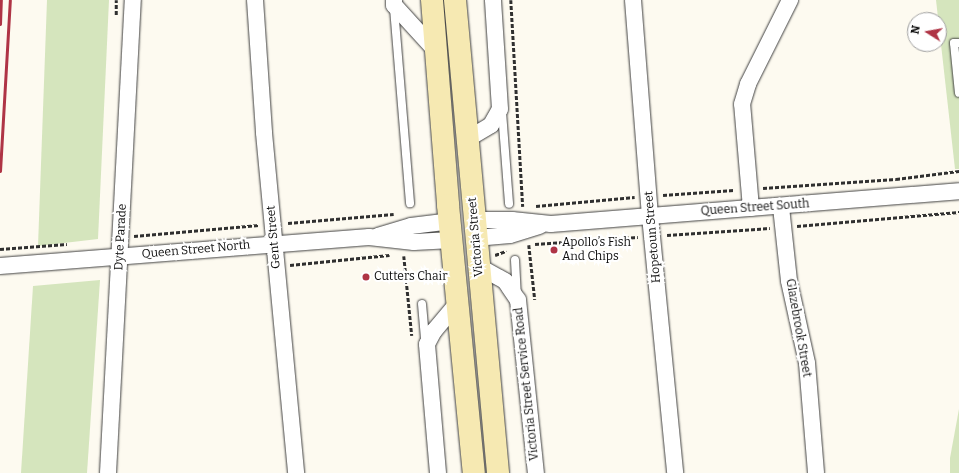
<!DOCTYPE html>
<html>
<head>
<meta charset="utf-8">
<style>
  body { margin:0 }
  #map { position:relative; width:959px; height:473px; overflow:hidden; background:#fdfaf0; font-family:Bitter,serif }
  div>[style] { position:absolute }
  .green>* { inset:0; background:#d5e5bd }
  .path>* { height:2.5px; margin-top:-1.25px; transform-origin:0; background:repeating-linear-gradient(90deg,#303030 0 4px,transparent 0 6px) }
  .roads { filter:drop-shadow(0 0 1px #414141) drop-shadow(0 0 1px #414141) }
  .lane>* { height:8px; margin:-4px; padding:0 4px; transform-origin:4px; border-radius:4px; background:#fff }
  .street>* { height:16px; margin:-8px; padding:0 8px; transform-origin:8px; border-radius:8px; background:#fff }
  .secondary>* { height:22px; margin:-11px; padding:0 11px; transform-origin:11px; border-radius:11px; background:#f6e9b2 }
  .rail>* { height:3px; margin:-1.5px; padding:0 1.5px; transform-origin:1.5px; border-radius:1.5px; background:#af3445 }
  .dots>* { width:11px; height:11px; translate:-50% -50%; box-sizing:border-box; border:2px solid #fff; border-radius:50% }
  span { translate:-50% -50%; white-space:nowrap; text-align:center; line-height:1.15; -webkit-text-stroke:4px #fff; paint-order:stroke }
  .street-label { font-size:12px; color:#0e0e0e }
  .poi-label { font-size:12px; color:#0e0e0e }
  .left { translate:0 -50%; text-align:left }
  .north { position:absolute; left:907px; top:12px; width:40px; height:40px; box-sizing:border-box; background:#fff; border:1px solid #9f9f9f; border-radius:50%; rotate:281deg; font-size:11px; font-weight:700; line-height:16px; text-align:center; color:#0e0e0e }
  .north::after { content:''; display:block; margin:auto; width:14px; height:18px; background:#af3445; clip-path:polygon(50% 0,100% 100%,50% 72%,0 100%) }
</style>
</head>
<body>
<div id="map">
  <div class="green">
    <div style="clip-path:polygon(47px 0,109px 0,98px 239px,38px 246px)"></div>
    <div style="clip-path:polygon(936px 0,959px 0,959px 169px,955px 169px)"></div>
    <div style="clip-path:polygon(100px 280px,87px 473px,21px 473px,33px 286px)"></div>
    <div style="clip-path:polygon(959px 409px,959px 473px,950px 473px,950px 458px)"></div>
  </div>
  <div class="path">
    <div style="left:511px;top:0;width:207px;rotate:86.7deg"></div>
    <div style="left:116px;top:15px;width:15px;rotate:-90deg"></div>
    <div style="left:763px;top:188px;width:133px;rotate:-3.9deg"></div>
    <div style="left:896px;top:179px;width:64px;rotate:-7.2deg"></div>
    <div style="left:663px;top:195px;width:71px;rotate:-4deg"></div>
    <div style="left:536px;top:206px;width:99px;rotate:-5.2deg"></div>
    <div style="left:288px;top:223px;width:106px;rotate:-4.9deg"></div>
    <div style="left:797px;top:226px;width:163px;rotate:-4.9deg"></div>
    <div style="left:667px;top:235px;width:103px;rotate:-3.9deg"></div>
    <div style="left:134px;top:236px;width:125px;rotate:-5deg"></div>
    <div style="left:535px;top:244px;width:103px;rotate:-3.9deg"></div>
    <div style="left:529px;top:245px;width:55px;rotate:83.8deg"></div>
    <div style="left:0;top:249px;width:67px;rotate:-4.3deg"></div>
    <div style="left:495px;top:255px;width:12px;rotate:-20deg"></div>
    <div style="left:404px;top:256px;width:80px;rotate:84.3deg"></div>
    <div style="left:290px;top:265px;width:100px;rotate:-5.8deg"></div>
  </div>
  <div class="roads">
    <div class="lane">
      <div style="left:394px;top:8px;width:196px;rotate:85.3deg"></div>
      <div style="left:959px;top:43px;width:5px;rotate:180deg"></div>
      <div style="left:954px;top:43px;width:50px;rotate:84.3deg"></div>
      <div style="left:502px;top:112px;width:92px;rotate:85.6deg"></div>
      <div style="left:515px;top:260px;width:33px;rotate:87deg"></div>
      <div style="left:422px;top:304px;width:38px;rotate:85deg"></div>
    </div>
    <div class="street">
      <div style="left:255px;top:0;width:133px;rotate:86.1deg"></div>
      <div style="left:264px;top:133px;width:342px;rotate:84.6deg"></div>
      <div style="left:394px;top:0;width:5px;rotate:90deg"></div>
      <div style="left:394px;top:5px;width:62px;rotate:47.6deg"></div>
      <div style="left:633px;top:0;width:217px;rotate:85.5deg"></div>
      <div style="left:650px;top:216px;width:258px;rotate:84.4deg"></div>
      <div style="left:466px;top:140px;width:29px;rotate:-31deg"></div>
      <div style="left:491px;top:125px;width:18px;rotate:-61deg"></div>
      <div style="left:500px;top:109px;width:109px;rotate:-93.7deg"></div>
      <div style="left:781px;top:207px;width:74px;rotate:83.8deg"></div>
      <div style="left:789px;top:281px;width:84px;rotate:77.6deg"></div>
      <div style="left:807px;top:363px;width:110px;rotate:85.3deg"></div>
      <div style="left:751px;top:208px;width:104px;rotate:-94.9deg"></div>
      <div style="left:742px;top:104px;width:21px;rotate:-73deg"></div>
      <div style="left:748px;top:84px;width:94px;rotate:-63.4deg"></div>
      <div style="left:474px;top:220px;width:38px"></div>
      <div style="left:512px;top:220px;width:39px;rotate:6deg"></div>
      <div style="left:551px;top:224px;width:409px;rotate:-4.6deg"></div>
      <div style="left:378px;top:236px;width:34px;rotate:-17deg"></div>
      <div style="left:411px;top:226px;width:39px;rotate:-7deg"></div>
      <div style="left:475px;top:238px;width:35px;rotate:-5deg"></div>
      <div style="left:510px;top:235px;width:31px;rotate:-17deg"></div>
      <div style="left:0;top:266px;width:370px;rotate:-4.5deg"></div>
      <div style="left:369px;top:237px;width:45px;rotate:6.3deg"></div>
      <div style="left:414px;top:242px;width:38px;rotate:-3deg"></div>
      <div style="left:478px;top:266px;width:31px;rotate:29deg"></div>
      <div style="left:505px;top:281px;width:23px;rotate:56deg"></div>
      <div style="left:518px;top:300px;width:174px;rotate:84.1deg"></div>
      <div style="left:108px;top:473px;width:474px;rotate:-87deg"></div>
      <div style="left:438px;top:473px;width:129px;rotate:-94.9deg"></div>
      <div style="left:427px;top:344px;width:15px;rotate:-62deg"></div>
      <div style="left:434px;top:331px;width:35px;rotate:-50deg"></div>
    </div>
    <div class="secondary">
      <div style="left:432px;top:0;width:206px;rotate:85.5deg"></div>
      <div style="left:448px;top:205px;width:269px;rotate:84.5deg"></div>
      <div style="left:455px;top:0;width:475px;rotate:84.8deg"></div>
    </div>
  </div>
  <div class="rail">
    <div style="left:0;top:24px;width:24px;rotate:-88deg"></div>
    <div style="left:0;top:171px;width:171px;rotate:-86.7deg"></div>
  </div>
  <div class="dots">
    <div style="left:554px;top:250px;background:#af3445"></div>
    <div style="left:366px;top:277px;background:#af3445"></div>
  </div>
  <div class="street-label">
    <span style="left:755px;top:208px;rotate:-4deg">Queen Street South</span>
    <span style="left:121px;top:237px;rotate:-87deg">Dyte Parade</span>
    <span style="left:274px;top:237px;rotate:-95deg">Gent Street</span>
    <span style="left:476px;top:237px;rotate:-95deg">Victoria Street</span>
    <span style="left:653px;top:237px;rotate:-95deg">Hopetoun Street</span>
    <span style="left:196px;top:250px;rotate:-5deg">Queen Street North</span>
    <span style="left:798px;top:328px;rotate:80deg">Glazebrook Street</span>
    <span style="left:527px;top:384px;rotate:-96deg">Victoria Street Service Road</span>
  </div>
  <div class="poi-label">
    <span class="left" style="left:562px;top:250px">Apollo’s Fish<br>And Chips</span>
    <span class="left" style="left:374px;top:277px">Cutters Chair</span>
  </div>
  <div class="north">N</div>
</div>
</body>
</html>
